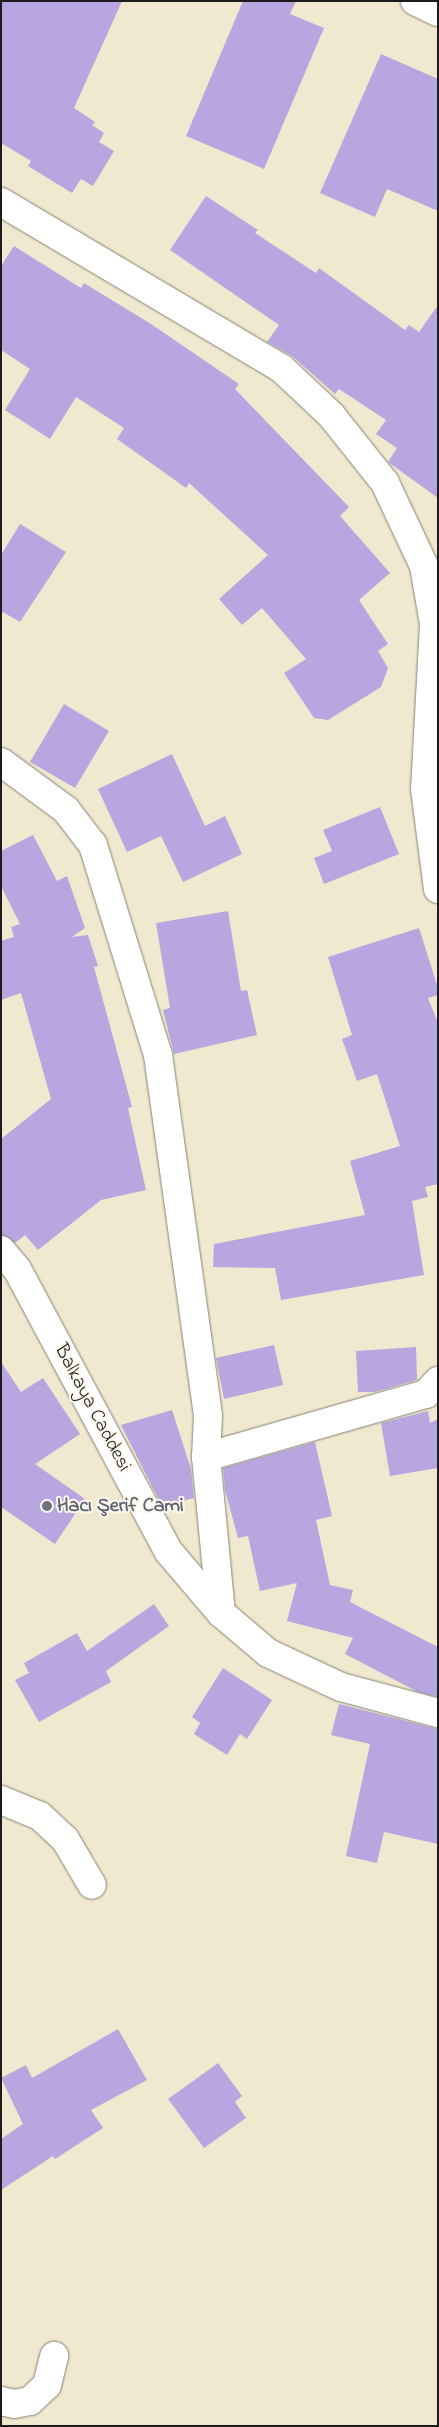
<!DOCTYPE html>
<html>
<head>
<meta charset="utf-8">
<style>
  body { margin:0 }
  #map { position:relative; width:439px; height:2427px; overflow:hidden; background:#f1e9cf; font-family:"Indie Flower",sans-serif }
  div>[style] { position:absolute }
  .building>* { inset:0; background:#b8a6e0 }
  .roads { filter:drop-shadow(0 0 1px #868276) drop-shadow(0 0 1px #868276) }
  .minor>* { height:28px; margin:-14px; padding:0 14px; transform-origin:14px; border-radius:14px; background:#fff }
  .tertiary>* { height:28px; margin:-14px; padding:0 14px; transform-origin:14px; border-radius:14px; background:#fff }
  .secondary>* { height:28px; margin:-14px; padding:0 14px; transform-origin:14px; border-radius:14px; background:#fff }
  .dots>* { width:14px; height:14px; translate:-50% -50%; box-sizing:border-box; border:2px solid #fbf7ec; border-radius:50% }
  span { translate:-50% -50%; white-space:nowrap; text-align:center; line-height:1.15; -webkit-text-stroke:4px #fbf7ec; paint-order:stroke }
  .street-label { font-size:20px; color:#1c1c1c }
  .worship-label { font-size:20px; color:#5b616d; font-weight:700 }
  .left { translate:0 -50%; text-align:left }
  .frame { position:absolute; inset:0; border:2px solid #1c1c1c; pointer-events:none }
</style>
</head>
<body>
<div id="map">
  <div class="building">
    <div style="clip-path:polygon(1px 1px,122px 1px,74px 108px,95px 122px,92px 125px,104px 133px,99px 142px,114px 151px,93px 186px,81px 179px,72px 193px,28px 166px,31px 161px,1px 143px)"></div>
    <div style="clip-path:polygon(243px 1px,296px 1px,290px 14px,324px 28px,264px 169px,186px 136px)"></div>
    <div style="clip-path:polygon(381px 54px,438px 79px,438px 211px,387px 189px,375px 217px,320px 193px)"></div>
    <div style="clip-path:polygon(206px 196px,258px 230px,255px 233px,316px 273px,319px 268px,405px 330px,409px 325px,419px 332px,438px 305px,438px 498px,388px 462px,397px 448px,376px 434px,386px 420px,339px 389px,335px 394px,292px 356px,267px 342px,279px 325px,170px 250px)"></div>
    <div style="clip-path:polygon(14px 246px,81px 288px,84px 283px,151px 324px,239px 384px,235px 389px,349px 507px,340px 516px,390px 573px,359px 600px,388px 644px,378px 651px,388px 668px,381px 687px,328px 720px,314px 718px,284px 673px,306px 659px,262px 608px,242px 625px,219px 599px,268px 555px,189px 483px,186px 488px,117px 439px,124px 428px,76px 397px,50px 439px,5px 410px,30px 369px,1px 350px,1px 266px)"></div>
    <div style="clip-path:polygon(20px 524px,66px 552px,20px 622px,1px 611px,1px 555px)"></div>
    <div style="clip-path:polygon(64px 704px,109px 731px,75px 788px,30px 762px)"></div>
    <div style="clip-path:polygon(172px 754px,205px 826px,225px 816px,242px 854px,183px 882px,161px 836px,127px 852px,98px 789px)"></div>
    <div style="clip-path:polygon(380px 807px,399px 854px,324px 884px,314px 858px,332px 851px,323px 830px)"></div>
    <div style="clip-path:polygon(33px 835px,57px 881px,67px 876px,85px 928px,72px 937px,88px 935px,98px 966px,94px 967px,132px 1107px,128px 1108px,146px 1190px,101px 1200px,38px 1250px,25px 1235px,15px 1243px,1px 1235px,1px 1139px,51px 1099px,21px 993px,1px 1000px,1px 941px,14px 937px,11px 927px,20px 924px,1px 886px,1px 851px)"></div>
    <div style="clip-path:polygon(228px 911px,241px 991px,247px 990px,257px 1035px,174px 1054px,163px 1010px,170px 1008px,156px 923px)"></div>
    <div style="clip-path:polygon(419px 928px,438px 988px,438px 995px,428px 998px,438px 1023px,438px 1184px,425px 1187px,428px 1197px,412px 1201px,424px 1275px,281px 1300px,275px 1268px,213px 1267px,214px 1244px,365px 1215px,350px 1161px,400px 1146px,377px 1074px,357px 1081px,342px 1039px,352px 1035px,328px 957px)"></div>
    <div style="clip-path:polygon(274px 1345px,283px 1385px,224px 1399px,216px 1358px)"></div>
    <div style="clip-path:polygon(416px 1347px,417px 1380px,375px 1392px,358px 1392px,356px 1351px)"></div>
    <div style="clip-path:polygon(1px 1362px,21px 1392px,43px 1378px,80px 1434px,35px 1464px,85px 1499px,55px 1544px,1px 1507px)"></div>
    <div style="clip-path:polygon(172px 1410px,191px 1469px,194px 1498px,162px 1506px,121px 1425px)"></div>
    <div style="clip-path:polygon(428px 1411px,430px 1423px,438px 1419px,438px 1468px,390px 1476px,381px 1423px)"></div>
    <div style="clip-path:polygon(315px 1442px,332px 1516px,316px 1520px,330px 1585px,353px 1590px,350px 1602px,438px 1647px,438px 1697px,418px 1692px,345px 1654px,353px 1638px,287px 1621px,297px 1583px,260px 1591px,248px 1536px,238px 1538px,225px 1490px,223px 1468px)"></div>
    <div style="clip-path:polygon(154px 1604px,169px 1626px,106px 1671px,111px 1682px,39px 1722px,15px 1680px,29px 1673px,24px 1663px,77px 1633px,87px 1651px)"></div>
    <div style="clip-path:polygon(223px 1668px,272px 1700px,247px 1739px,240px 1734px,227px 1755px,194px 1734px,200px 1723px,192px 1717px)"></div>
    <div style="clip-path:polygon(339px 1704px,438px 1729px,438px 1844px,384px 1832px,377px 1863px,346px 1856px,370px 1744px,331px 1735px)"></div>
    <div style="clip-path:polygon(118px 2029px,147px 2080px,91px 2110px,103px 2128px,55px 2159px,53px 2156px,1px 2190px,1px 2139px,23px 2124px,1px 2078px,26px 2065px,32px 2078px)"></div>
    <div style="clip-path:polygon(218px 2063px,242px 2096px,235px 2102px,246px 2118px,204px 2148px,168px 2099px)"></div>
  </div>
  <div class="roads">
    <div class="minor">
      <div style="left:1px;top:202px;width:326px;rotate:30.7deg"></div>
      <div style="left:281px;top:368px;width:69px;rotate:43.2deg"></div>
      <div style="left:331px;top:415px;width:87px;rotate:51.5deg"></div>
      <div style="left:385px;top:483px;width:92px;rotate:64.8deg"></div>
      <div style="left:424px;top:566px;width:59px;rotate:80.2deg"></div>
      <div style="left:434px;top:624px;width:165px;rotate:93.1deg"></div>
      <div style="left:425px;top:789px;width:101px;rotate:82.6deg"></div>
      <div style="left:1px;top:762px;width:81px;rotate:36.4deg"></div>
      <div style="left:66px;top:810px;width:44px;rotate:52.4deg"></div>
      <div style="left:93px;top:845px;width:220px;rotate:72.8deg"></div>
      <div style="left:158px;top:1055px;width:364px;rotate:82.1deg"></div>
      <div style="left:208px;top:1416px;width:41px;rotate:92.8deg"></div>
      <div style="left:206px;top:1457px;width:157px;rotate:84.5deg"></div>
      <div style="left:221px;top:1613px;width:62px;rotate:40.4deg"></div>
      <div style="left:268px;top:1653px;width:81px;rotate:25deg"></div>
      <div style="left:341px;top:1687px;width:100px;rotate:15deg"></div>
      <div style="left:206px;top:1457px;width:229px;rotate:-16deg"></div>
      <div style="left:426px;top:1394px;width:18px;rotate:-47deg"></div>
      <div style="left:1px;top:1800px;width:42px;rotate:22.3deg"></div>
      <div style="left:40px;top:1816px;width:34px;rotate:43deg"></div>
      <div style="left:65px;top:1839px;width:53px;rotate:59.6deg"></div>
      <div style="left:1px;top:2401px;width:13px;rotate:13deg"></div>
      <div style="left:14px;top:2404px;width:16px;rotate:-11deg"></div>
      <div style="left:30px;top:2401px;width:23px;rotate:-43deg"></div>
      <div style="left:47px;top:2385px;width:30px;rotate:-76deg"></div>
    </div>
    <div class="tertiary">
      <div style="left:1px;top:1250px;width:25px;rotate:50deg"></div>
      <div style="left:17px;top:1269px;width:321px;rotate:61.8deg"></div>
      <div style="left:169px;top:1552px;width:80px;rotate:49.6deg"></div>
    </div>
    <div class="secondary">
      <div style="left:415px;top:1px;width:25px;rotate:26deg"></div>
    </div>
  </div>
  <div class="dots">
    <div style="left:47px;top:1506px;background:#6b7280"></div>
  </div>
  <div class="street-label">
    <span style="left:92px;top:1408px;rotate:62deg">Balkaya Caddesi</span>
  </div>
  <div class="worship-label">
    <span class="left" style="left:57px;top:1506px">Hacı Şerif Cami</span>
  </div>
  <div class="frame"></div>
</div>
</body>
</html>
